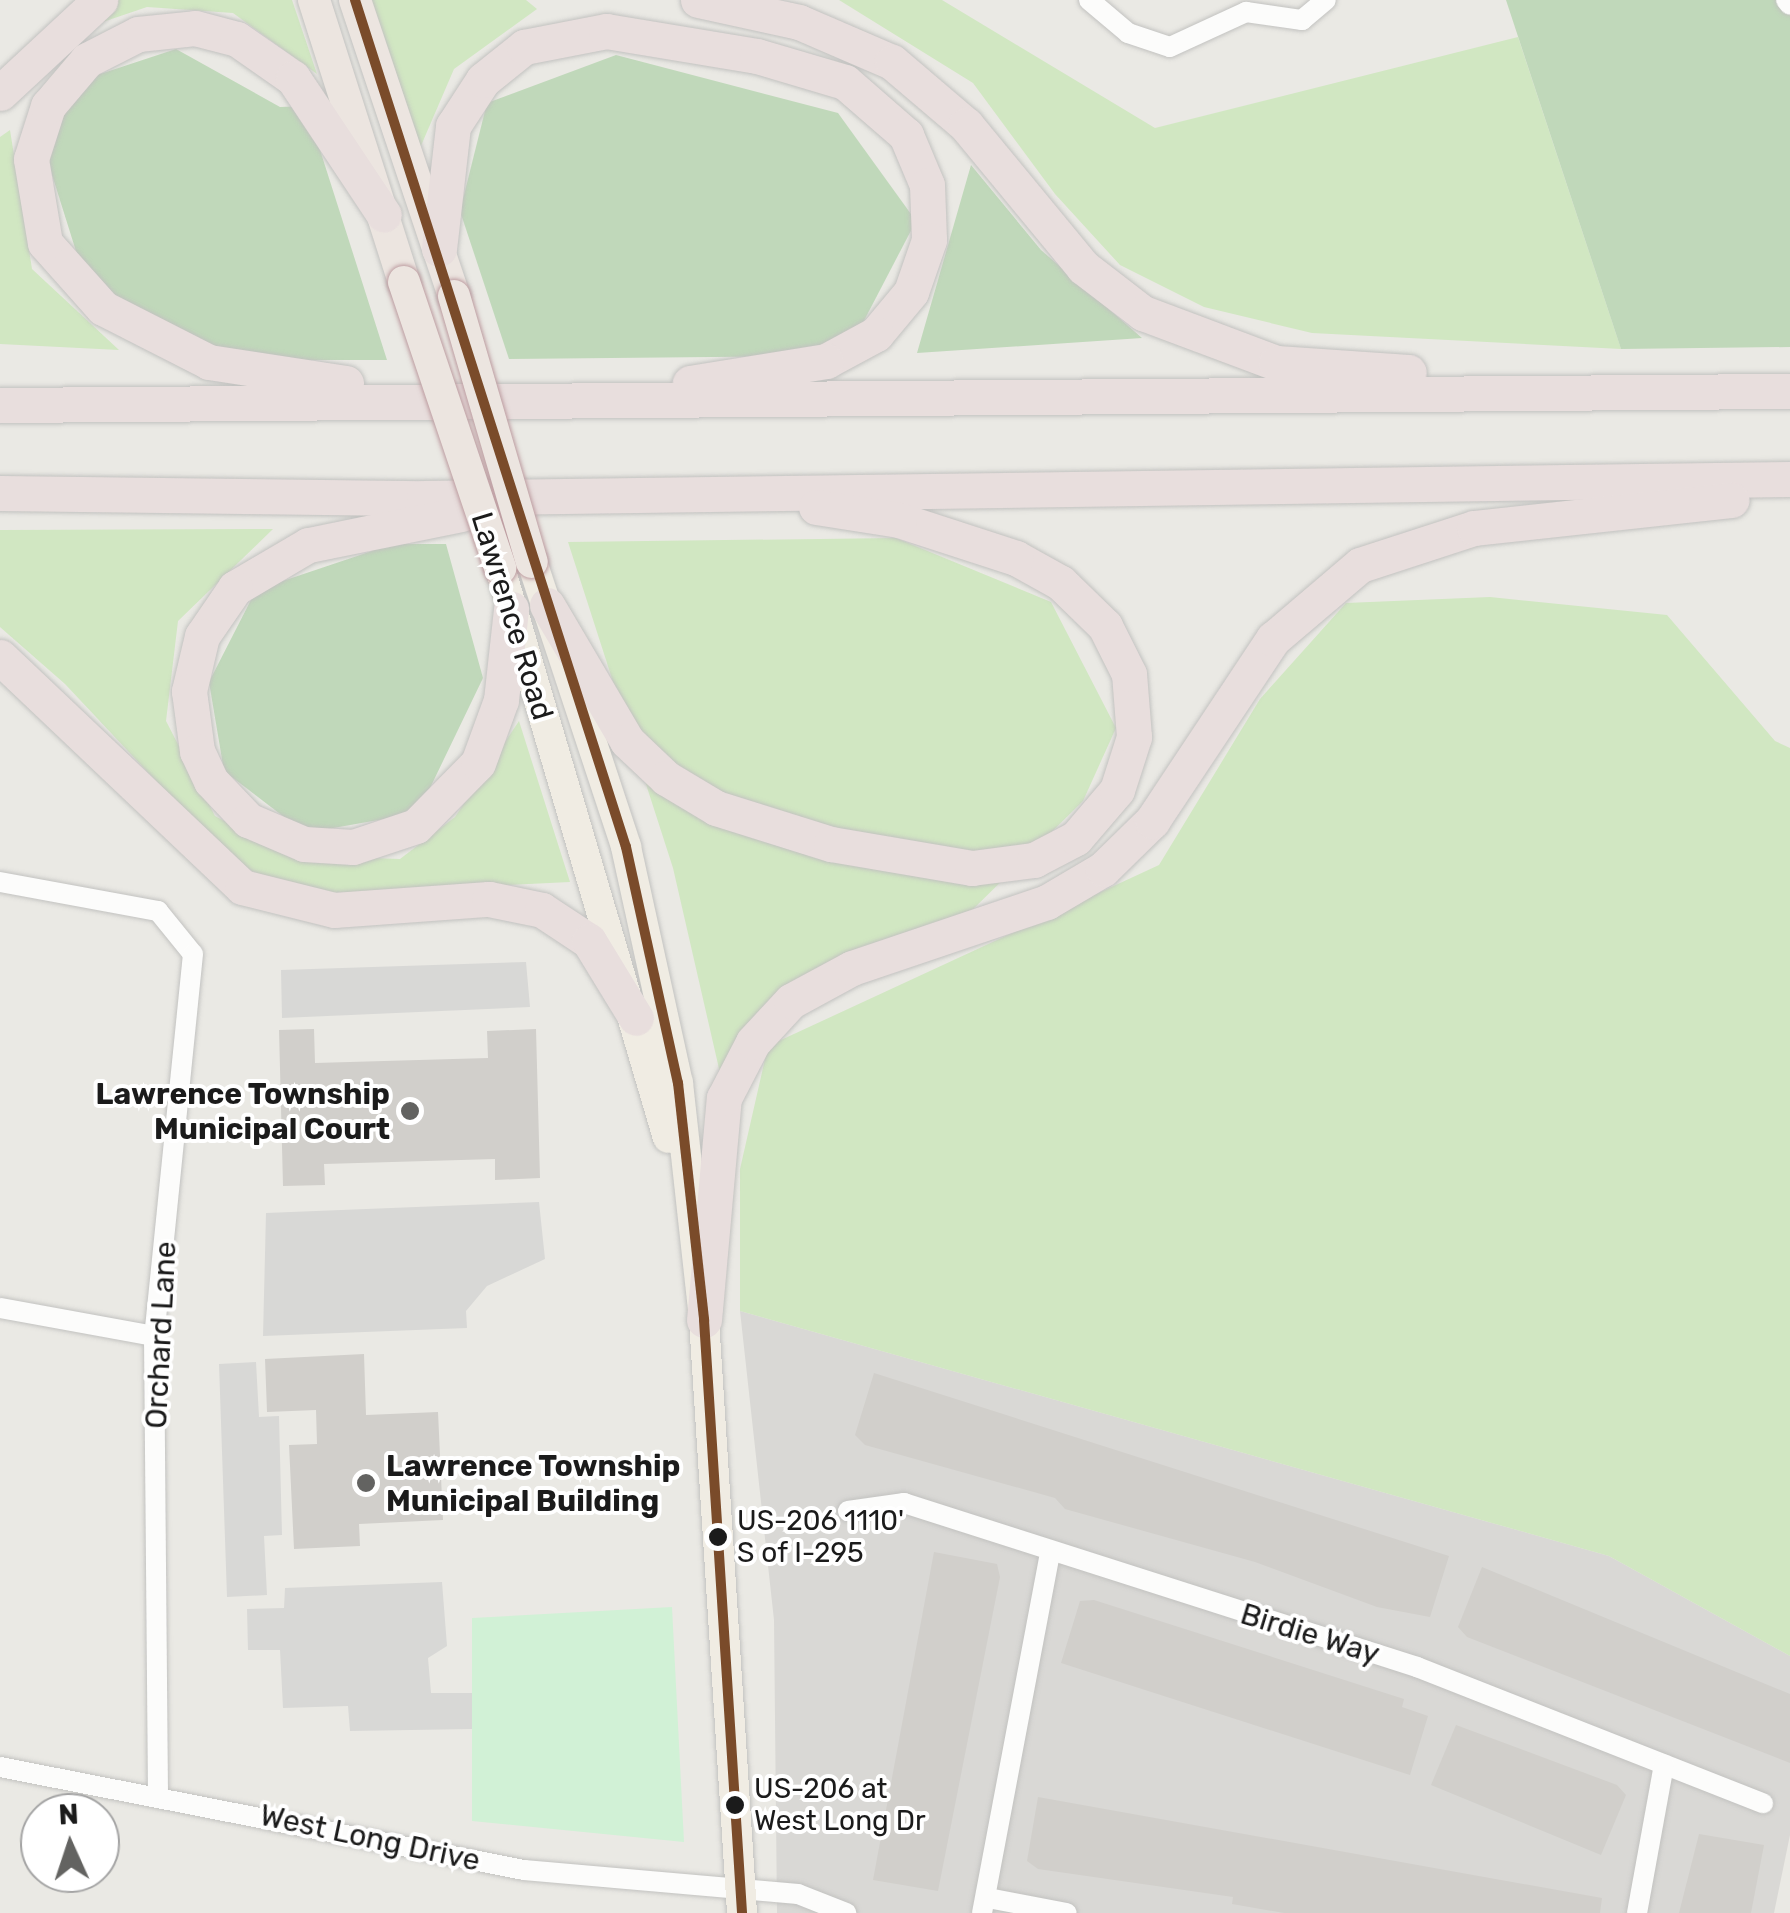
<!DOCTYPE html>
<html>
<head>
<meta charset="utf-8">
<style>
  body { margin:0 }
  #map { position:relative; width:1790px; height:1913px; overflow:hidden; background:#eae9e4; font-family:Rubik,sans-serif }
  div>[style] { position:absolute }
  .residential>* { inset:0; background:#d9d8d5 }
  .grass>* { inset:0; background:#d1e7c2 }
  .forest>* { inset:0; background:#c0d8ba }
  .park>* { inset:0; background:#d1f1d6 }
  .parking>* { inset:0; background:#d8d8d6 }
  .building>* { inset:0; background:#d1cfcb }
  .roads { filter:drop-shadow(0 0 2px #c2c2c0) drop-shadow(0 0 2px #c2c2c0) }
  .minor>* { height:20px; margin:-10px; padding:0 10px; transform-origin:10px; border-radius:10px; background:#fcfcfb }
  .primary>* { height:30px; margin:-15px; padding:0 15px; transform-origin:15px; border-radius:15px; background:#f0ece3 }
  .trunk>* { height:32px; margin:-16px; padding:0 16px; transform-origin:16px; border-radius:16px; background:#ece5e0 }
  .motorway>* { height:35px; margin:-17.5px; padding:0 17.5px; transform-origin:17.5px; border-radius:17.5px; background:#e8dedd }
  .bridges { filter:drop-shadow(0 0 2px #bd9da1) drop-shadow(0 0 2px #bd9da1) }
  .trunk-bridge>* { height:32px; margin:-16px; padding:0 16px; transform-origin:16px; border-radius:16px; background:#ece5e0 }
  .bus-1>* { height:10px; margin:-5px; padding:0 5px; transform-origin:5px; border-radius:5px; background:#7a4b2a }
  .dots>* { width:28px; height:28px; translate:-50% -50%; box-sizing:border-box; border:5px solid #fff; border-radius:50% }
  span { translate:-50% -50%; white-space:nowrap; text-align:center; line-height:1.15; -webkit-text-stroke:8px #fff; paint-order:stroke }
  .bus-label { font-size:28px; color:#1b1b1b }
  .left { translate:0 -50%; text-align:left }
  .street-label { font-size:30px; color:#1b1b1b }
  .poi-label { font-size:30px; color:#1b1b1b; font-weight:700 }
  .right { translate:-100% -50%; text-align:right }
  .north { position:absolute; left:20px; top:1793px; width:100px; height:100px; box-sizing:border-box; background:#fff; border:2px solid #a4a4a4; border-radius:50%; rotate:357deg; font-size:28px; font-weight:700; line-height:40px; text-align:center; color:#1b1b1b }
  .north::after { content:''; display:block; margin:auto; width:35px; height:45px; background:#636361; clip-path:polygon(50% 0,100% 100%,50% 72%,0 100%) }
</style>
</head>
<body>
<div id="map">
  <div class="residential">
    <div style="clip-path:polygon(740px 1311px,1609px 1556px,1790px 1656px,1790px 1835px,1774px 1913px,777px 1913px,774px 1620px)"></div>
  </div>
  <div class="grass">
    <div style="clip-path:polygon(113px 0,292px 0,317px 74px,233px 13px,147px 7px,91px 26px)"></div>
    <div style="clip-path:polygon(370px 0,526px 0,537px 9px,454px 69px,420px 148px)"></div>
    <div style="clip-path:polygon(839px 0,942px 0,1155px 128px,1518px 37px,1621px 349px,1312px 333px,1204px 307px,1120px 265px,1055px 194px,973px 83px)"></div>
    <div style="clip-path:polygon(10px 130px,32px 269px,119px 350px,0 344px,0 137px)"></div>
    <div style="clip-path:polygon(273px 529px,178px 621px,166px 721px,215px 816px,287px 855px,400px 859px,455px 817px,519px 721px,570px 882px,312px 894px,234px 864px,65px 684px,0 627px,0 530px)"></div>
    <div style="clip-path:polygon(896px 538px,1051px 602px,1116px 728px,1083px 801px,963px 919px,791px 985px,720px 1073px,673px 868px,568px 542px)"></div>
    <div style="clip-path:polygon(1490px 597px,1667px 615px,1775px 741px,1790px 748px,1790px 1656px,1609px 1556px,740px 1311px,740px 1169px,768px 1046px,1159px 865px,1260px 699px,1346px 603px)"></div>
  </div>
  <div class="forest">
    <div style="clip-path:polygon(1506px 0,1777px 0,1790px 14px,1790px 347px,1621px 349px)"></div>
    <div style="clip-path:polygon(176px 49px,280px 107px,306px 106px,387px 360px,224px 360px,86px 283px,43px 146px,85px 79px)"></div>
    <div style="clip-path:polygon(616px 55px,838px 113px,916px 221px,856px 336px,826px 356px,509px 359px,460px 211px,487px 103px)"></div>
    <div style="clip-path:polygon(971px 165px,1041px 250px,1142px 338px,917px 353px)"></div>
    <div style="clip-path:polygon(368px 544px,446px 544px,483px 678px,418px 813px,305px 833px,224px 771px,209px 682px,256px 590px,372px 551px)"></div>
  </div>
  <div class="park">
    <div style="clip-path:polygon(672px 1607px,684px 1842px,472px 1821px,472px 1618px)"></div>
  </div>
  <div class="parking">
    <div style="clip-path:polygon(526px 962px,530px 1007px,282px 1018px,281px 970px)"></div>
    <div style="clip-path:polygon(539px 1202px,545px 1259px,487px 1286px,466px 1311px,467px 1328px,263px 1336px,266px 1213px)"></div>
    <div style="clip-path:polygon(256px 1362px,259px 1417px,279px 1416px,282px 1535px,264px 1536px,267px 1595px,227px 1597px,219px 1364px)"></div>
    <div style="clip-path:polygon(442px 1582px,447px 1646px,428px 1658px,431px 1693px,472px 1693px,472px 1729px,350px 1731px,348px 1706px,283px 1708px,280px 1650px,248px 1650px,247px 1609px,284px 1608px,285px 1588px)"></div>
  </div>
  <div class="building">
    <div style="clip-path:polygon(314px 1029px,315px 1063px,488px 1058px,487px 1031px,536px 1029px,540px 1178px,495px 1180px,495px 1159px,324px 1164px,325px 1185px,283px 1186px,279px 1030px)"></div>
    <div style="clip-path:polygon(364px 1354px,366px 1415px,438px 1412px,443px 1520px,359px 1524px,360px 1546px,294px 1549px,289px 1445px,317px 1444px,316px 1410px,267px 1412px,265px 1359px)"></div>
    <div style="clip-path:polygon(874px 1373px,1449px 1556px,1430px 1617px,1377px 1607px,1255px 1562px,1065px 1509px,1055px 1498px,865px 1445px,855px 1435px)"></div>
    <div style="clip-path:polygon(934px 1552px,997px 1564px,1000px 1577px,938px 1891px,873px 1880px)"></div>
    <div style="clip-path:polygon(1482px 1567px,1790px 1694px,1790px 1763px,1467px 1637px,1458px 1627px)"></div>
    <div style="clip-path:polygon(1094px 1600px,1404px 1699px,1402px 1707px,1428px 1716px,1410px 1775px,1061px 1663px,1080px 1601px)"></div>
    <div style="clip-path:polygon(1456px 1725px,1617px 1785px,1626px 1795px,1601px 1855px,1431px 1785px)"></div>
    <div style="clip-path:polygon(1038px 1797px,1602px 1898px,1600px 1913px,1284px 1913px,1232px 1904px,1233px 1897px,1038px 1869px,1027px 1861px)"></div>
    <div style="clip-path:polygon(1699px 1834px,1764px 1845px,1751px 1913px,1679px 1913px)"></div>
  </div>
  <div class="roads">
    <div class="minor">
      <div style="left:1089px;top:0;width:51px;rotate:40.2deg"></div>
      <div style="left:1128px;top:33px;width:44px;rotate:18.4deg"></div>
      <div style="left:1170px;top:47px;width:84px;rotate:-24.7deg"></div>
      <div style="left:1246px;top:12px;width:57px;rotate:8.1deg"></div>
      <div style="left:1302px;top:20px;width:31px;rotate:-40deg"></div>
      <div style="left:1786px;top:0;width:6px;rotate:51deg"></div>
      <div style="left:0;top:882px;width:161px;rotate:10.4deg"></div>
      <div style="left:158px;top:911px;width:55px;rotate:50.9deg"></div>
      <div style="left:193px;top:954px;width:384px;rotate:95.8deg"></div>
      <div style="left:154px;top:1336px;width:457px;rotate:89.5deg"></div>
      <div style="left:0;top:1308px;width:157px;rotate:10.3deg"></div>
      <div style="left:848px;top:1511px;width:57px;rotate:-8.1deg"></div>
      <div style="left:904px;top:1503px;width:539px;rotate:17.73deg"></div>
      <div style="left:1417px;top:1667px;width:372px;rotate:21.5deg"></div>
      <div style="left:0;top:1767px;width:534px;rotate:11.12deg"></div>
      <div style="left:524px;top:1870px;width:275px;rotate:5deg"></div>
      <div style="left:798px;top:1894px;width:52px;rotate:21.6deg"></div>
      <div style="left:988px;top:1898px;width:80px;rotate:10.8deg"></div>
      <div style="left:982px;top:1913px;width:366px;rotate:-79.3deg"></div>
      <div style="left:1637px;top:1913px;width:151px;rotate:-79.7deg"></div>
    </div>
    <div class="primary">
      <div style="left:532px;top:562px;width:300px;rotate:71.7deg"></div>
      <div style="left:626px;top:847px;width:242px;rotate:77.6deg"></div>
      <div style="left:678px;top:1083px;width:238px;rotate:83.7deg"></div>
      <div style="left:704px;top:1320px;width:594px;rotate:86.33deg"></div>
      <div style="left:500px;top:568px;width:594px;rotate:73.58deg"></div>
    </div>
    <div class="trunk">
      <div style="left:314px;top:0;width:296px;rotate:72.3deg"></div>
      <div style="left:355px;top:0;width:312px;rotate:71.5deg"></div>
    </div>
    <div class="motorway">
      <div style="left:698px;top:0;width:103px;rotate:12.3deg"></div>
      <div style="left:799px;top:22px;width:101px;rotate:23.3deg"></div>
      <div style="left:892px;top:62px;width:97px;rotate:40.4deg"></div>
      <div style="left:966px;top:125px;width:184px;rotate:50.5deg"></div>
      <div style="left:1083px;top:267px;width:76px;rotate:37.5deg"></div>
      <div style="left:1143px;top:313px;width:142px;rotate:20.6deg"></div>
      <div style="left:1276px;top:363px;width:133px;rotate:3.9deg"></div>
      <div style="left:0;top:93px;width:137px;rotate:-42.9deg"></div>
      <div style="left:439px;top:249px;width:124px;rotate:-83.5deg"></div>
      <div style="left:453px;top:126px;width:55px;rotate:-56.9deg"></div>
      <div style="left:483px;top:80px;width:53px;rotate:-38.8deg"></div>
      <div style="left:524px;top:47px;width:84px;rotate:-11deg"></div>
      <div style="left:606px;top:31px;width:153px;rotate:9.4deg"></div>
      <div style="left:757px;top:56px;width:92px;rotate:16.5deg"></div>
      <div style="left:845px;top:82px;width:81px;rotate:41deg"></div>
      <div style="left:906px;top:135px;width:54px;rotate:67.2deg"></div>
      <div style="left:927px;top:185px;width:55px;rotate:87.9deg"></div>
      <div style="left:929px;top:240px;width:55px;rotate:109.1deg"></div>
      <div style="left:911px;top:292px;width:55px;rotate:129.8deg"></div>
      <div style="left:876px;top:334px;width:57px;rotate:151.6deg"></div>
      <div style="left:826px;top:361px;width:138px;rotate:170.8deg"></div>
      <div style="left:346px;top:383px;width:139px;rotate:-171.3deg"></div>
      <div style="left:209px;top:362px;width:119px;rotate:-153deg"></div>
      <div style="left:103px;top:308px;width:87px;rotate:-131.7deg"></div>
      <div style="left:45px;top:243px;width:85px;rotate:-99.5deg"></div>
      <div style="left:31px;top:159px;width:56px;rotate:-72.2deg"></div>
      <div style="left:48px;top:106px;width:60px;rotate:-49.7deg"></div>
      <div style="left:87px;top:60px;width:57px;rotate:-27deg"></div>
      <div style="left:138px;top:34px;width:57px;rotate:-6deg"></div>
      <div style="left:195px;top:28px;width:43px;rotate:14.7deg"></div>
      <div style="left:237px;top:39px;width:68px;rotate:34.9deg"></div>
      <div style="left:293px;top:78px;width:164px;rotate:56.4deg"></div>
      <div style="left:0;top:405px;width:1790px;rotate:-0.45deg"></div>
      <div style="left:0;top:493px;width:424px;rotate:0.7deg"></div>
      <div style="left:424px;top:498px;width:1366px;rotate:-0.8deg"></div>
      <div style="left:461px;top:514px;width:156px;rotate:168.5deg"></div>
      <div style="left:308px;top:545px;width:85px;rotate:149.5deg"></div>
      <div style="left:235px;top:588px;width:58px;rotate:124.5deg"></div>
      <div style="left:202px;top:636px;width:57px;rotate:103.3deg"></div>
      <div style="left:189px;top:691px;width:61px;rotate:82.4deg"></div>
      <div style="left:197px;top:751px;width:33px;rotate:65deg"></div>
      <div style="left:211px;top:781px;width:54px;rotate:46.5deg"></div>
      <div style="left:248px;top:820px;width:61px;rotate:23.2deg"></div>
      <div style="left:304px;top:844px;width:49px;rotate:3.5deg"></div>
      <div style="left:353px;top:847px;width:66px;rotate:-18.4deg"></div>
      <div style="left:416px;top:826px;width:88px;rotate:-45.5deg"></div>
      <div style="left:478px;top:763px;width:67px;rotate:-69.9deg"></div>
      <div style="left:501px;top:700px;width:92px;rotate:-83.7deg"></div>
      <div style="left:547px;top:605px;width:158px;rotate:59.5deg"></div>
      <div style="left:627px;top:741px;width:54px;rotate:43.5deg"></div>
      <div style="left:666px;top:778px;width:58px;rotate:31deg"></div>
      <div style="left:716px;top:808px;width:121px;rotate:17.4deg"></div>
      <div style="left:831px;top:844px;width:143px;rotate:9.7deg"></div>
      <div style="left:972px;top:868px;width:63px;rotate:-7.4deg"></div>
      <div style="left:1034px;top:860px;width:47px;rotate:-27.6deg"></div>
      <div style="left:1076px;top:838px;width:63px;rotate:-49.5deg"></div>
      <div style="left:1117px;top:790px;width:56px;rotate:-72.2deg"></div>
      <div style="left:1134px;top:737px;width:63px;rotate:-94.5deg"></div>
      <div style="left:1129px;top:674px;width:54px;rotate:-116.6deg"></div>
      <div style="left:1105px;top:626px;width:62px;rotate:-135.7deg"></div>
      <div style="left:1061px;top:583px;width:51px;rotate:-150.9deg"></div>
      <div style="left:1016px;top:558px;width:123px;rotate:-162deg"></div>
      <div style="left:899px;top:520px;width:84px;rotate:-171.1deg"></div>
      <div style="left:0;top:657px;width:334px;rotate:43.5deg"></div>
      <div style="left:242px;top:887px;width:95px;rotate:14deg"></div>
      <div style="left:334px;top:910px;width:155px;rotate:-4.1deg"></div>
      <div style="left:489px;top:899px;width:54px;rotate:11.7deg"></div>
      <div style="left:542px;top:910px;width:56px;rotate:33.4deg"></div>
      <div style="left:589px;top:941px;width:90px;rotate:58.6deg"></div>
      <div style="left:704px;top:1320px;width:223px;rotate:-84.9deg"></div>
      <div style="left:724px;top:1098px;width:63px;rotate:-62.6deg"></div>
      <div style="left:753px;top:1042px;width:56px;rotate:-47.2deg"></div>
      <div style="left:791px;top:1001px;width:69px;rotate:-28.4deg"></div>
      <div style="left:852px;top:968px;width:206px;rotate:-18.7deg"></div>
      <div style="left:1047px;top:902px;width:65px;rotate:-30.5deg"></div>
      <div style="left:1103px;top:869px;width:69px;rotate:-44.4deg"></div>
      <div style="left:1152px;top:821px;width:219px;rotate:-56.4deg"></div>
      <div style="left:1273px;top:639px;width:114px;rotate:-40.4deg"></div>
      <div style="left:1360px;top:565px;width:120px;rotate:-18deg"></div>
      <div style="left:1474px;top:528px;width:259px;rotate:-6.2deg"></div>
    </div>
  </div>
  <div class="bridges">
    <div class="trunk-bridge">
      <div style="left:404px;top:282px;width:302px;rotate:71.4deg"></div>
      <div style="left:454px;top:296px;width:277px;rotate:73.7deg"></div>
    </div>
  </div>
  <div class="bus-1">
    <div style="left:355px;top:0;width:889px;rotate:72.26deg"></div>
    <div style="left:626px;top:847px;width:242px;rotate:77.6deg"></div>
    <div style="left:678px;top:1083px;width:238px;rotate:83.7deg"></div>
    <div style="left:704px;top:1320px;width:594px;rotate:86.33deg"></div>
  </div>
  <div class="dots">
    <div style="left:410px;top:1111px;background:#636361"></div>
    <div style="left:366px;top:1483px;background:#636361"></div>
    <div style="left:718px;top:1537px;background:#1b1b1b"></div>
    <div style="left:735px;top:1805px;background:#1b1b1b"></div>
  </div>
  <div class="bus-label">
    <span class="left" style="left:737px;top:1537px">US-206 1110'<br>S of I-295</span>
    <span class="left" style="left:754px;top:1805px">US-206 at<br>West Long Dr</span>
  </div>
  <div class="street-label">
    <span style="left:512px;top:616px;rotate:73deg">Lawrence Road</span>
    <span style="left:161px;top:1335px;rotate:-87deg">Orchard Lane</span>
    <span style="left:1310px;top:1634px;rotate:17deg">Birdie Way</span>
    <span style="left:370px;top:1838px;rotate:12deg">West Long Drive</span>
  </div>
  <div class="poi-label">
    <span class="right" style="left:390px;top:1111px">Lawrence Township<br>Municipal Court</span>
    <span class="left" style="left:386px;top:1483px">Lawrence Township<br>Municipal Building</span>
  </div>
  <div class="north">N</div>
</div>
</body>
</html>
